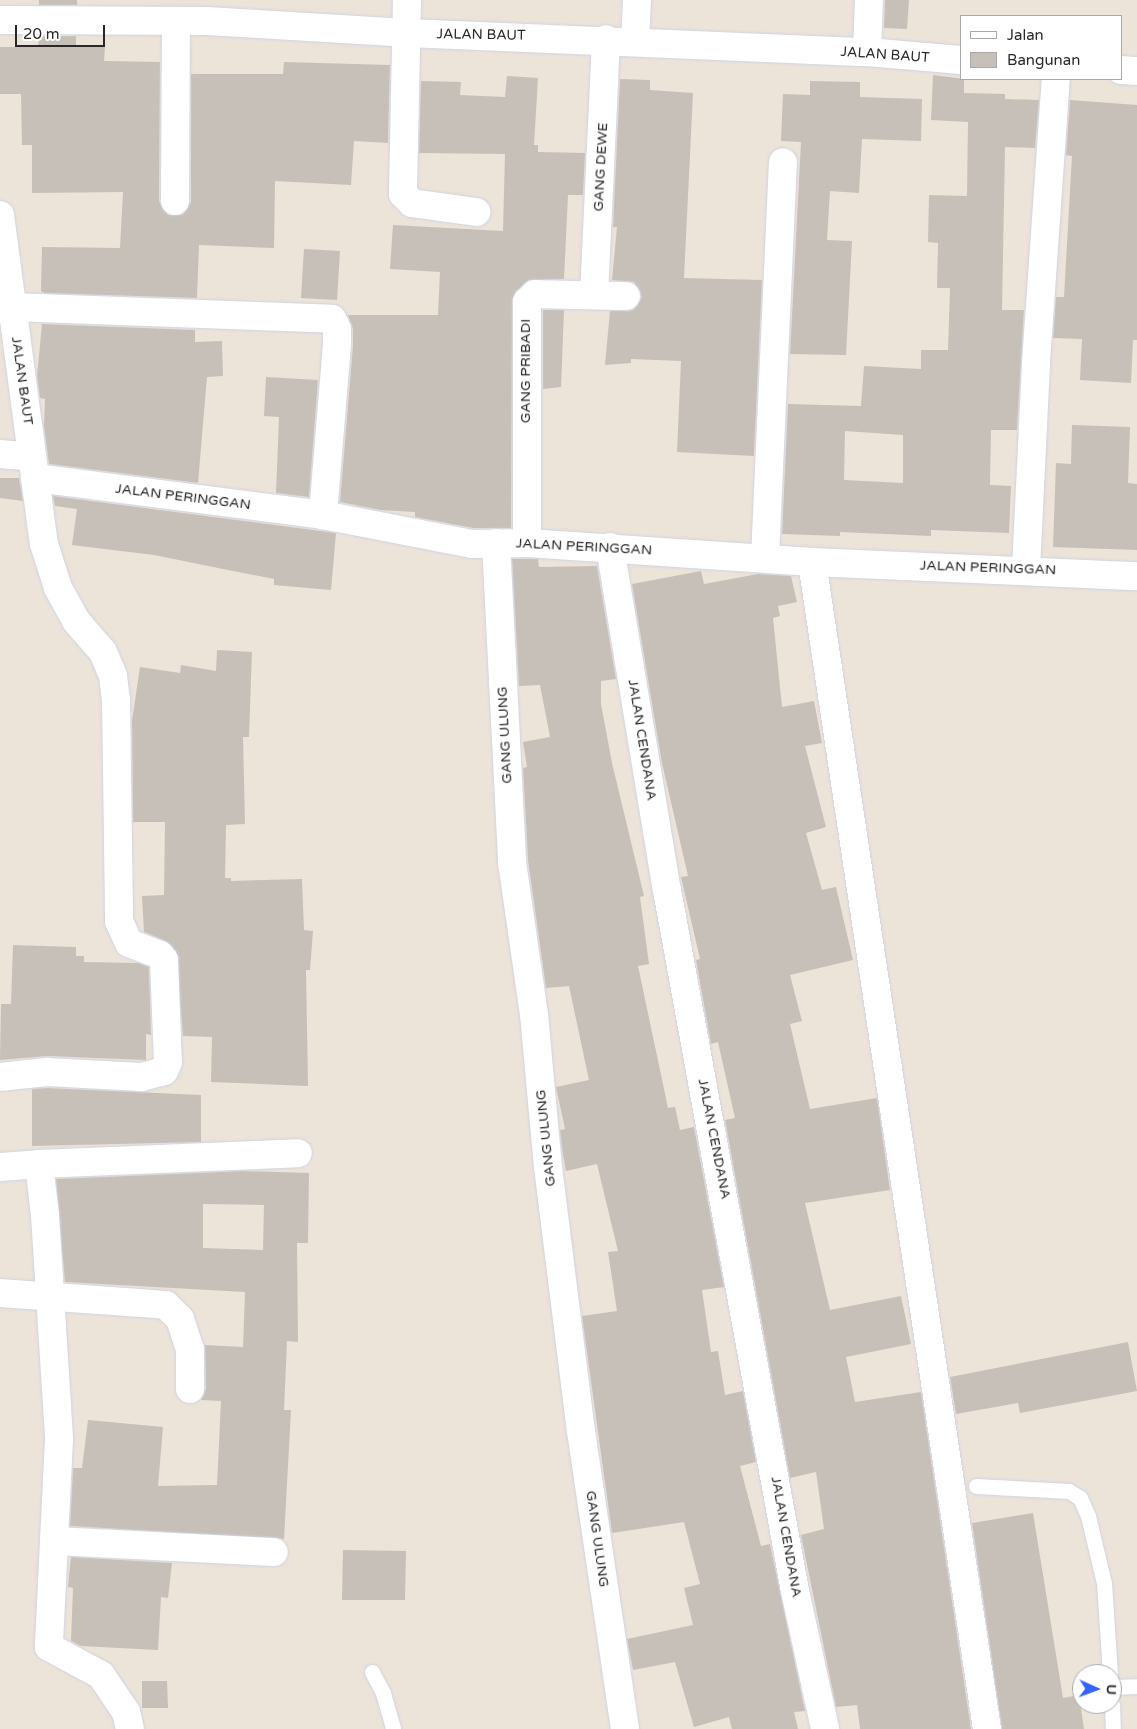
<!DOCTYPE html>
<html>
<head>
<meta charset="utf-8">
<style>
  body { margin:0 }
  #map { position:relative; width:1137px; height:1729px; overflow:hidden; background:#ece3d9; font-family:"Varela Round",sans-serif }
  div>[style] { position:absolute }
  .building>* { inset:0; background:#c7c0b9 }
  .roads { filter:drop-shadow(0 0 1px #ced3e2) drop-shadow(0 0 1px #ced3e2) }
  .lane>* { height:15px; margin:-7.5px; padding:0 7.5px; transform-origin:7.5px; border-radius:7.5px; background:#fff }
  .street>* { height:28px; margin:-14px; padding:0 14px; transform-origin:14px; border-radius:14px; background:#fff }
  span { translate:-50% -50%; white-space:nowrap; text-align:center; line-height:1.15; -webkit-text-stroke:5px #fff; paint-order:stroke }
  .street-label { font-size:14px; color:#282828 }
  .legend { position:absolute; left:960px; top:15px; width:162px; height:65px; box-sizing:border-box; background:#fff; border:1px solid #a9a9a9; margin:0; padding:6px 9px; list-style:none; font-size:15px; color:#282828 }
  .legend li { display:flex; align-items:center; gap:10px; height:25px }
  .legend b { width:25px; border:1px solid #a9a9a9 }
  .north { position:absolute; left:1072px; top:1664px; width:50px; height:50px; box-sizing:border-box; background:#fff; border:1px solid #a9a9a9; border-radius:50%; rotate:92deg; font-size:14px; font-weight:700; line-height:20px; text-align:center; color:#282828 }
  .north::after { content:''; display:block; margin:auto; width:18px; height:22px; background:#3363ff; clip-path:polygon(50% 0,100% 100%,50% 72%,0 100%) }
  .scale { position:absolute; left:15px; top:25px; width:90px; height:22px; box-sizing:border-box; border:2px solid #282828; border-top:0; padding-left:6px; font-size:15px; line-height:18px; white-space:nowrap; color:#282828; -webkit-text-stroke:4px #fff; paint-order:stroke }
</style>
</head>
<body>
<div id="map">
  <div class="building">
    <div style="clip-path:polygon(39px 0,77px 0,77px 5px,39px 5px)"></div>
    <div style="clip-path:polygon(885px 0,909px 0,907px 29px,884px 28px)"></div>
    <div style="clip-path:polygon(39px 36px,76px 36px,76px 46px,105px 47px,104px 61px,160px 62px,159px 201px,168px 215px,182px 215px,191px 202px,191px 74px,283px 74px,284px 62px,390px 65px,388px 143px,354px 141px,351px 185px,275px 181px,274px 248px,199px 245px,197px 298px,44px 293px,41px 291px,42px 247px,120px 248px,123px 192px,32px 193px,32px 145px,22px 145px,21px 94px,0 94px,0 47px,38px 47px)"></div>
    <div style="clip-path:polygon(evenodd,933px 75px,964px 79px,964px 93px,1005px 94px,1005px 99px,1039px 100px,1035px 148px,1005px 147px,1002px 310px,1024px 310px,1017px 430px,991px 430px,990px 485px,1011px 486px,1009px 533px,931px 530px,931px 536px,840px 532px,840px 536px,782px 534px,788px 404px,861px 406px,864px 366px,921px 369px,921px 350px,948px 350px,950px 288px,937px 288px,938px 243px,928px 242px,929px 195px,967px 196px,968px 122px,931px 120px,933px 75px,845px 431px,903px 435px,903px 483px,844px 480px,845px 431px)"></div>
    <div style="clip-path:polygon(507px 76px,538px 78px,534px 145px,538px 145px,538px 152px,585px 153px,583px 195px,568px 195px,564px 279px,529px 280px,516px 291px,512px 301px,511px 528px,473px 528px,415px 517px,415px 512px,380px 510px,340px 502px,353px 345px,353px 329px,348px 315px,438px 315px,440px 272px,390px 269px,393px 225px,503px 231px,505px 154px,419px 153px,421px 81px,461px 82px,460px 95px,505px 97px)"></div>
    <div style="clip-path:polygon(620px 79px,650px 80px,650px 90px,693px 93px,684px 278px,762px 280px,754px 456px,677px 452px,681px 361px,631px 359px,631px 363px,605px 365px,610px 311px,633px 310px,642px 297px,634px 282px,612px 280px,617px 227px,613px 227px)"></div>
    <div style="clip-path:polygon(810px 81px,860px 82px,860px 97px,922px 99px,921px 141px,862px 139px,859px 193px,830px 191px,827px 240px,852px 241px,846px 355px,790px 354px,801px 142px,781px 141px,783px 94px,810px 95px)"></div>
    <div style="clip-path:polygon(1070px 100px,1137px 105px,1137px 340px,1133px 340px,1131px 383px,1080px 380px,1082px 339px,1053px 338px,1056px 297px,1064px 297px,1072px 156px,1066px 155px)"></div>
    <div style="clip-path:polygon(304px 249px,340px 251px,337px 300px,301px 298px)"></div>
    <div style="clip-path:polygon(543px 310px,564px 310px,561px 387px,543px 389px)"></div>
    <div style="clip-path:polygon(42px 324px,195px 330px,195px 342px,222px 341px,223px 376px,207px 377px,198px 483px,49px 464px,44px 426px,45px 399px,40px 398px,37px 376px)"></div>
    <div style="clip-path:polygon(266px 377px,318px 380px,309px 497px,276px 493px,279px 417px,264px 416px)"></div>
    <div style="clip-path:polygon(1072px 425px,1130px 427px,1128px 483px,1137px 484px,1137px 550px,1053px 547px,1056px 463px,1071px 464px)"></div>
    <div style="clip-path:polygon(0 478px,19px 478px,23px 501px,0 498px)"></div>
    <div style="clip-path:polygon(53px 496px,336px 533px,331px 590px,274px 585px,274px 579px,228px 570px,154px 555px,72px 545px,77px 509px,55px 506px)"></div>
    <div style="clip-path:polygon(512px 559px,538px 559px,539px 567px,597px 566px,616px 679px,601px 681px,601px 704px,612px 763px,644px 896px,640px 897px,649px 964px,638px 966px,668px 1108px,675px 1107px,680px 1130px,694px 1127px,724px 1287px,702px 1290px,711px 1352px,718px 1351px,725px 1395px,743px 1391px,756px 1462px,740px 1466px,761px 1546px,770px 1544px,805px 1711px,794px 1712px,798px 1729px,732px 1729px,729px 1717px,694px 1727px,675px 1662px,633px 1670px,627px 1639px,693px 1625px,684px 1588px,700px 1584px,684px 1522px,612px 1533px,582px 1316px,617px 1311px,608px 1252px,618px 1251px,597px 1164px,566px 1171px,563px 1155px,560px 1130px,565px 1129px,556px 1087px,589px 1080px,569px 986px,546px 988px,528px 860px,523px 768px,527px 767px,523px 742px,550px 737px,540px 685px,519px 686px)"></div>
    <div style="clip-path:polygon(701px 571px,704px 584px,758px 574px,791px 576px,797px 602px,778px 606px,780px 616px,773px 618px,782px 707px,814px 701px,822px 743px,805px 746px,826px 827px,806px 833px,822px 890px,836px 887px,853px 960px,790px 975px,802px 1021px,790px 1024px,810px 1109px,877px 1098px,890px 1190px,805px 1203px,830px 1310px,901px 1296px,911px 1344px,846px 1357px,855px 1402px,921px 1392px,971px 1729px,860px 1729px,857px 1705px,836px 1707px,801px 1535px,824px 1529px,816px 1472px,790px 1478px,725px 1120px,735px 1118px,718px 1042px,711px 1044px,696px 960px,700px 959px,681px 877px,688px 876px,662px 763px,632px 584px)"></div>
    <div style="clip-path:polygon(217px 650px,252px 652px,249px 737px,243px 737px,245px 824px,226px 825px,225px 878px,231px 878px,231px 881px,302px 879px,304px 930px,313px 931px,310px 970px,306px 970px,308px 1086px,211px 1082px,212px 1037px,183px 1036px,176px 951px,166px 941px,144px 932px,142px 896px,164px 895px,165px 822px,133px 822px,132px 721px,140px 667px,180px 673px,181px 665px,216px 671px)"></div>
    <div style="clip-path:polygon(13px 945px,76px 947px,76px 956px,84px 956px,84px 962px,138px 963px,149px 967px,151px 1035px,146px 1034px,146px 1060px,48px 1056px,0 1060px,1px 1004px,11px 1004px)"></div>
    <div style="clip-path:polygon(47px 1088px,201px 1095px,201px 1142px,32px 1146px,32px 1089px)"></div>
    <div style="clip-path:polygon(evenodd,243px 1171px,309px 1173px,308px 1243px,297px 1243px,298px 1342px,287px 1341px,284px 1410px,291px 1410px,284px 1539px,70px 1526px,73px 1468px,82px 1468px,88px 1420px,163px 1427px,158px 1486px,217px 1485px,221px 1401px,201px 1400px,206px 1389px,205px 1345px,243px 1347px,245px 1292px,65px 1282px,56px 1179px,243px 1171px,203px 1204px,264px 1205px,263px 1250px,203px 1248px,203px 1204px)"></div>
    <div style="clip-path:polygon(1128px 1342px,1137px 1391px,1020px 1413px,1018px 1403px,956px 1414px,950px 1377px)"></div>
    <div style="clip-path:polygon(1033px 1513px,1063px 1698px,1079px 1695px,1084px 1729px,1002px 1729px,972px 1523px)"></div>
    <div style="clip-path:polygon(343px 1550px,406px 1551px,405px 1600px,342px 1600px)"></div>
    <div style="clip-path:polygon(71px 1557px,172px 1563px,168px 1598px,161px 1597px,158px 1650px,81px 1646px,71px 1641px,73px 1588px,68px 1587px)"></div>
    <div style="clip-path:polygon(142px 1681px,167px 1681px,168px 1708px,142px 1708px)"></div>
  </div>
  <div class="roads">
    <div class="lane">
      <div style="left:976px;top:1486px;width:93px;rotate:3.1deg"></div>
      <div style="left:1069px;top:1491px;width:13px;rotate:32deg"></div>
      <div style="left:1080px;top:1498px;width:20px;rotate:66deg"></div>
      <div style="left:1088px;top:1516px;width:69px;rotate:76.6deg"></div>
      <div style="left:1104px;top:1583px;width:91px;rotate:86.2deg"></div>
      <div style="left:372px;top:1672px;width:24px;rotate:62deg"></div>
      <div style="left:383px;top:1693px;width:37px;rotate:74deg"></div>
      <div style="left:1112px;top:1687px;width:25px;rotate:-2deg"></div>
      <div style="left:1112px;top:1704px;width:25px;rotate:88deg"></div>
    </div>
    <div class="street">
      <div style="left:407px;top:0;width:194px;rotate:91.2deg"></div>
      <div style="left:403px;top:194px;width:13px;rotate:45deg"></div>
      <div style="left:412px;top:203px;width:65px;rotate:8deg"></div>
      <div style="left:0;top:20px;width:207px;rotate:0.3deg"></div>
      <div style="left:207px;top:21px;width:200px;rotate:3.4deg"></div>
      <div style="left:407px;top:33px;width:460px;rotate:2.4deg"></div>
      <div style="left:867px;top:52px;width:94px;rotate:4.9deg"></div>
      <div style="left:635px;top:42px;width:42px;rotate:-87.3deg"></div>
      <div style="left:867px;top:52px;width:52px;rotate:-87.8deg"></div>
      <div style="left:1121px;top:70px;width:16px;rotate:4deg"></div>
      <div style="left:175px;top:201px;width:179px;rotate:-89.7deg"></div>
      <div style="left:0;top:215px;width:332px;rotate:82.4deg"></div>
      <div style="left:44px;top:544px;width:46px;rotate:72.3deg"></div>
      <div style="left:58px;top:588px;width:38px;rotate:61deg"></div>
      <div style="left:76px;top:621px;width:41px;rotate:48.9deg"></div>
      <div style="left:103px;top:652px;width:26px;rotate:67deg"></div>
      <div style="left:113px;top:676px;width:23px;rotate:83deg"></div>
      <div style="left:116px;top:699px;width:222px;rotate:89.2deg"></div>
      <div style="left:119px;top:921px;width:24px;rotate:66deg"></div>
      <div style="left:129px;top:943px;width:33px;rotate:21deg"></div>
      <div style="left:160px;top:955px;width:6px;rotate:51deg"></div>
      <div style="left:164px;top:960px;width:102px;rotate:87.8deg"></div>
      <div style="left:168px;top:1062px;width:10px;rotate:114deg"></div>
      <div style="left:164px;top:1071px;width:24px;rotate:165deg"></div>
      <div style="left:141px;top:1077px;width:94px;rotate:-177deg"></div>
      <div style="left:47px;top:1072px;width:47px;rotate:173.9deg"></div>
      <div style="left:594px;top:295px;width:256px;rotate:-87.3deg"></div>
      <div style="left:11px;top:307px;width:321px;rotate:2.1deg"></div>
      <div style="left:332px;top:319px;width:11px;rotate:63deg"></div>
      <div style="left:337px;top:329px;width:15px;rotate:90deg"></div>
      <div style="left:337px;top:344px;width:172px;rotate:94.7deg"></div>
      <div style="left:0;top:454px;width:32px;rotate:5deg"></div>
      <div style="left:35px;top:478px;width:290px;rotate:7.3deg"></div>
      <div style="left:323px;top:515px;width:152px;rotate:11deg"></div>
      <div style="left:472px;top:544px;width:55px;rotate:-1deg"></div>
      <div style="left:527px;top:543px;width:286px;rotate:3.8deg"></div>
      <div style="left:812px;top:562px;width:325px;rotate:2.5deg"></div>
      <div style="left:496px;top:543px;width:319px;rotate:87.1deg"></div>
      <div style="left:512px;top:862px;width:154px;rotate:81.8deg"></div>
      <div style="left:534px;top:1014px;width:154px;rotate:84.8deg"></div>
      <div style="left:548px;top:1167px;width:266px;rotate:82.9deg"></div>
      <div style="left:581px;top:1431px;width:301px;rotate:81.6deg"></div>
      <div style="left:527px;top:543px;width:241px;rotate:-90deg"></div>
      <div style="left:527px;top:302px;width:11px;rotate:-45deg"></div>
      <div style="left:535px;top:294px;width:91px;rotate:1.3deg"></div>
      <div style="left:610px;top:547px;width:348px;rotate:80.6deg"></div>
      <div style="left:667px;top:890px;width:713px;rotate:79.65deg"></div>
      <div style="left:795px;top:1591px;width:141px;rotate:77.7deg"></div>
      <div style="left:765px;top:557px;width:395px;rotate:-87.4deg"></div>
      <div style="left:812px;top:562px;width:1180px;rotate:81.47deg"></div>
      <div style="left:1026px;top:569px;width:207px;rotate:-87.2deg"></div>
      <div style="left:1036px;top:362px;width:284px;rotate:-86deg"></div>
      <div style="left:39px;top:1164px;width:259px;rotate:-2.4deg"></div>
      <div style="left:0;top:1167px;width:39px;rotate:-4deg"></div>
      <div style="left:39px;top:1164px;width:51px;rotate:83.3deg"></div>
      <div style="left:45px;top:1215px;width:224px;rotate:86.4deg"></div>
      <div style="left:59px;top:1439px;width:208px;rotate:92.8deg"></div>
      <div style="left:49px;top:1647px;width:59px;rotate:28.3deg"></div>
      <div style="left:101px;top:1675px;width:45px;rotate:56deg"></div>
      <div style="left:126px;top:1712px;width:17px;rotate:77deg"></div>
      <div style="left:0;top:1293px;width:166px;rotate:4.1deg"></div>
      <div style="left:166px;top:1305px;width:20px;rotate:45deg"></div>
      <div style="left:180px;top:1319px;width:32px;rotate:72deg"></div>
      <div style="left:190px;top:1349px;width:40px;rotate:90deg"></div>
      <div style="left:54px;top:1541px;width:220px;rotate:2.9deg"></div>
    </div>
  </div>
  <div class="street-label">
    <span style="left:481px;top:35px;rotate:1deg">JALAN BAUT</span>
    <span style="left:885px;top:55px;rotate:4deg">JALAN BAUT</span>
    <span style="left:601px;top:167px;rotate:-87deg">GANG DEWE</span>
    <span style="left:526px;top:371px;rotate:-90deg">GANG PRIBADI</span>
    <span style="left:22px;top:381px;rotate:82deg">JALAN BAUT</span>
    <span style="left:183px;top:497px;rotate:7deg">JALAN PERINGGAN</span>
    <span style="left:584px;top:547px;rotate:3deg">JALAN PERINGGAN</span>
    <span style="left:988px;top:568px;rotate:2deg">JALAN PERINGGAN</span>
    <span style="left:505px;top:735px;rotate:-93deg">GANG ULUNG</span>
    <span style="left:642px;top:740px;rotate:81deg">JALAN CENDANA</span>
    <span style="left:546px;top:1138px;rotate:-96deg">GANG ULUNG</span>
    <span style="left:714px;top:1139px;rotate:79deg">JALAN CENDANA</span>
    <span style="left:786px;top:1537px;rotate:80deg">JALAN CENDANA</span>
    <span style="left:597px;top:1539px;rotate:82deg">GANG ULUNG</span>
  </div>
  <ul class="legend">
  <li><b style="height:6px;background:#fff"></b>Jalan</li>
  <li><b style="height:14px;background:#c7c0b9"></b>Bangunan</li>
  </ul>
  <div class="north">U</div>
  <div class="scale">20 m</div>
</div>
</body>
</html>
